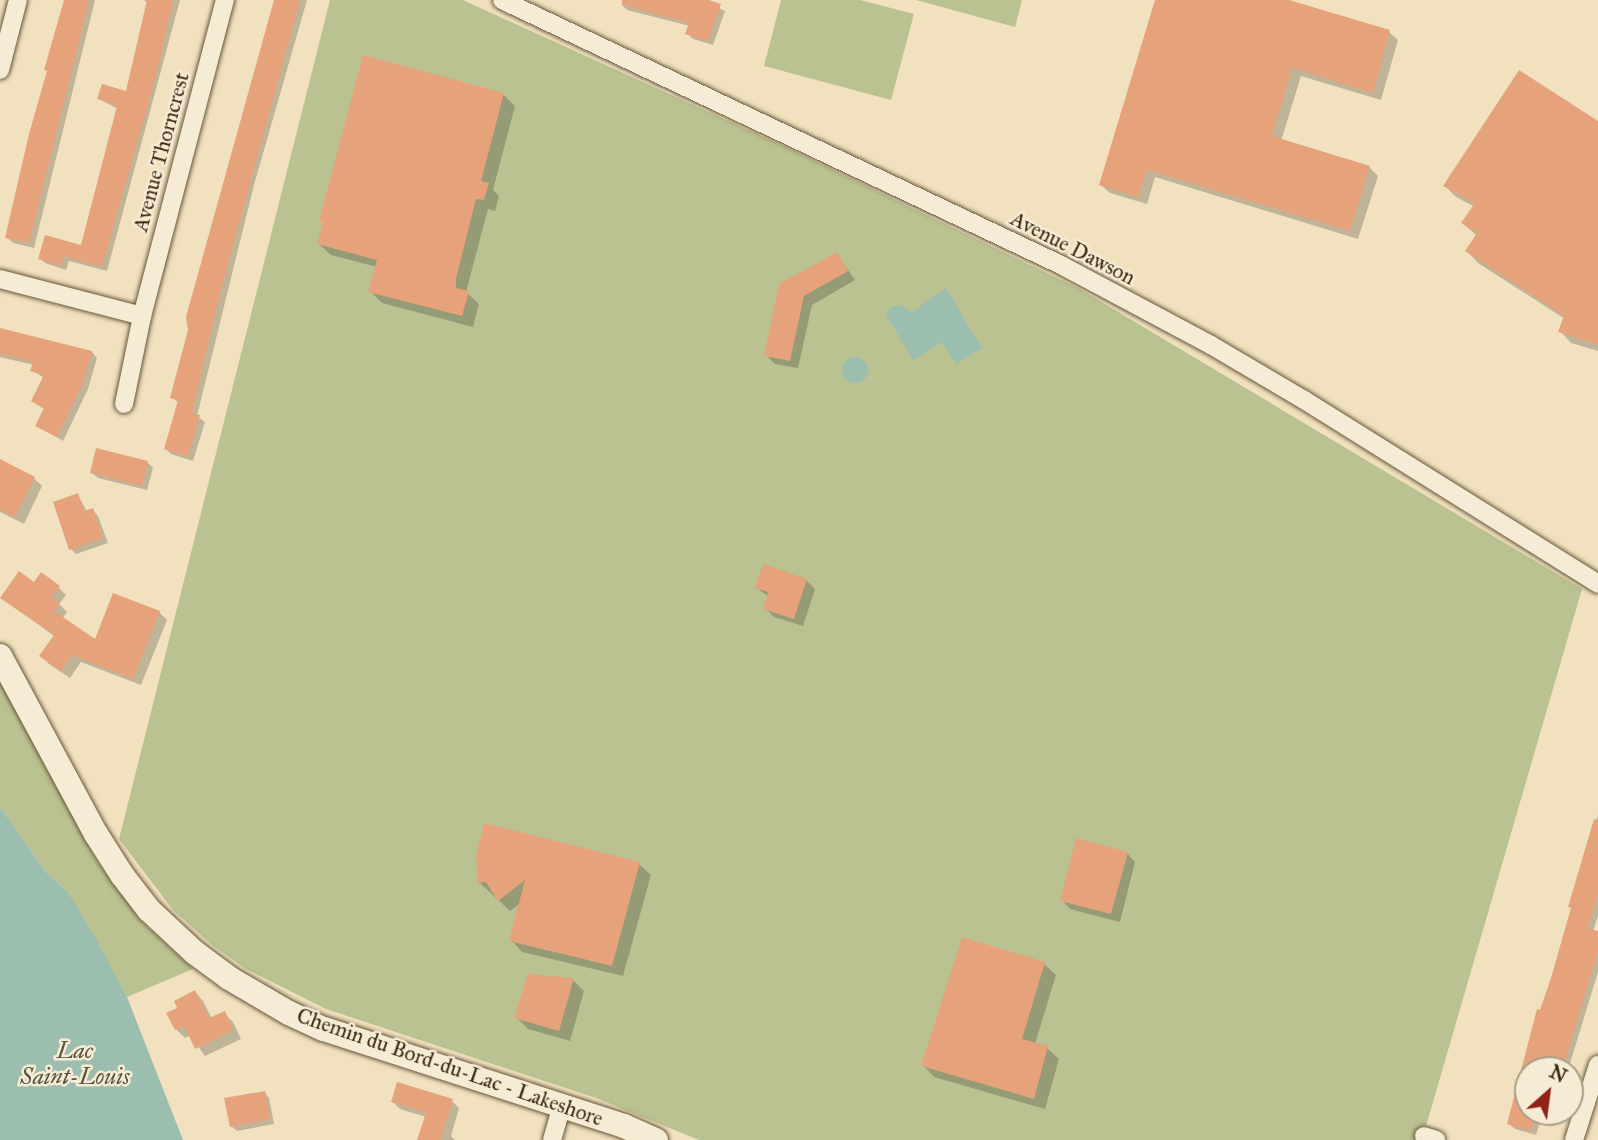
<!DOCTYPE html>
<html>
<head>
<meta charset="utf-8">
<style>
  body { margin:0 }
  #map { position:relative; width:1598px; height:1140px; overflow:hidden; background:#f1e1bf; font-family:"IM FELL Great Primer",serif }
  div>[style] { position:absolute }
  .green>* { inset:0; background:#bbc291 }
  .water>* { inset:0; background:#9bbeae }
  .round { border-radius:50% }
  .shadow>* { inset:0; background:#0003 }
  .building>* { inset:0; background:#e6a27b }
  .roads { filter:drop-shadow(0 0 2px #67563a) drop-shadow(0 0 2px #67563a) }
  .street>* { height:18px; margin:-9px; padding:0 9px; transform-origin:9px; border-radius:9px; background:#f6ecd5 }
  .secondary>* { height:24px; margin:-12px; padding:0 12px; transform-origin:12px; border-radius:12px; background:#f6ecd5 }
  span { translate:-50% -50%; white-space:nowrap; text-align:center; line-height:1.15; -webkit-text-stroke:5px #f6ecd5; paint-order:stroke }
  .street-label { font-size:21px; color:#39270d }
  .water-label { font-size:23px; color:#56543d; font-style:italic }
  .north { position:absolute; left:1514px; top:1056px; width:70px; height:70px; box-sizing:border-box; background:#f6ecd5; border:2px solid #aa9d85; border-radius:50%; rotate:28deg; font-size:19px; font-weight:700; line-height:28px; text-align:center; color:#39270d }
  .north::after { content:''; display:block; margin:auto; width:24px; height:32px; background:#8f2418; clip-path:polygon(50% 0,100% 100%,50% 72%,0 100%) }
</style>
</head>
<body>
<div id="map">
  <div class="green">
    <div style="clip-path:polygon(330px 0,463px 0,783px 146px,1078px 288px,1582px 589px,1422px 1140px,699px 1140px,596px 1098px,326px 1009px,246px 969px,212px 945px,173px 910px,119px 839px)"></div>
    <div style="clip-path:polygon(781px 0,860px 0,914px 14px,891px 100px,764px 66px)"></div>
    <div style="clip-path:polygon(916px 0,1022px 0,1015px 27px)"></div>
    <div style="clip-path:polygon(0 682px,98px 863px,141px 921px,193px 969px,127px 997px,68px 892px,46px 872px,0 807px)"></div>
  </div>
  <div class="water">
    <div style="clip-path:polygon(946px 288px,982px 348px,956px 364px,942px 342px,913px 360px,886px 315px,890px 307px,901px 305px,912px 312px)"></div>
    <div class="round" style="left:842px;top:357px;width:26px;height:26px"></div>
    <div style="clip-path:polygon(0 807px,46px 872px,68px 892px,97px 941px,127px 997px,183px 1140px,0 1140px)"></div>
  </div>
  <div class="shadow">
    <div style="clip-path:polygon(67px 0,95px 0,34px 248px,13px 243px,7px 237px)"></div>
    <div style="clip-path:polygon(144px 0,180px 0,107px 271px,69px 261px,66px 270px,45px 263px,40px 258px,83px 247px,118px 109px,99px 99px,127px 93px,148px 4px)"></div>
    <div style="clip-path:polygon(277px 0,307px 0,254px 185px,197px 416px,205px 422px,193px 461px,171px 454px,166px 449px,179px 403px,172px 398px)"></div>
    <div style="clip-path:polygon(623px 0,703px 0,725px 11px,713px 45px,693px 39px,687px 33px,690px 26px,627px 10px,622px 5px)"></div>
    <div style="clip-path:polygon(1157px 0,1283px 0,1389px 32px,1398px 40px,1381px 100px,1301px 76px,1281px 141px,1369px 167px,1378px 176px,1358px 239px,1155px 177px,1147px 204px,1110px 193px,1101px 185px)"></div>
    <div style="clip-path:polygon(503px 94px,515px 106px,493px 190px,499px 196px,495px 211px,488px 209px,466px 292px,479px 304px,473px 327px,382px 303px,370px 291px,377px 267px,331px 255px,319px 244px,324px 223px,321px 220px)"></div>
    <div style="clip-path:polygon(1598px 123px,1598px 351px,1571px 343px,1560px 331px,1565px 319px,1478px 263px,1467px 251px,1477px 236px,1463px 223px,1475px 207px,1456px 197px,1445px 186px)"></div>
    <div style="clip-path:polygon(837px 254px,855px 280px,812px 305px,798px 368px,775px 364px,766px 355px,781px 285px)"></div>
    <div style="clip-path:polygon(0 330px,92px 352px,97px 358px,88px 389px,63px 441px,37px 426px,45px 410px,33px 401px,44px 378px,32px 370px,34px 365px,0 357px)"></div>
    <div style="clip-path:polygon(0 461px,34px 478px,42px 486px,24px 524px,0 512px)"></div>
    <div style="clip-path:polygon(147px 462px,153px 468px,147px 490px,98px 478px,92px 473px)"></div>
    <div style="clip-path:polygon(78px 495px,87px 512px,93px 510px,98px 516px,108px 543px,76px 554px,71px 549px)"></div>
    <div style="clip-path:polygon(806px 580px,815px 589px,803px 626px,774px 617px,765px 608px,769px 597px,757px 588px)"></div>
    <div style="clip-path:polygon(35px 584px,58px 587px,66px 595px,59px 604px,67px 612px,62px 619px,95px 642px,159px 612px,167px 620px,141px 685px,81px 662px,70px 678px,49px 664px,41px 656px,55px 637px,2px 597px)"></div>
    <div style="clip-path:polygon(1598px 815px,1598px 916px,1593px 931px,1598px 933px,1598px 972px,1568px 1070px,1528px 1070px,1528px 1112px,1543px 1112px,1536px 1135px,1515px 1129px,1509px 1124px)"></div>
    <div style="clip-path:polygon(1127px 853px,1135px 862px,1120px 922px,1070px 909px,1062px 900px)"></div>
    <div style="clip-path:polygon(639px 864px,651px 875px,623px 976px,522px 952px,511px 940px,521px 903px,510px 911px,479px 882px)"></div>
    <div style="clip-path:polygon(1044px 964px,1056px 975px,1035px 1044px,1047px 1048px,1059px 1059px,1045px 1109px,934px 1077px,923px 1065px)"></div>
    <div style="clip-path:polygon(573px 980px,584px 991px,570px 1041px,528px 1029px,516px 1017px)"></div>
    <div style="clip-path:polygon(195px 992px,203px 1001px,212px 1019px,224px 1013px,233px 1022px,241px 1039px,205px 1056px,190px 1035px,185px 1038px,176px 1029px,180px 1008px)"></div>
    <div style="clip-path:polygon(264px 1092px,269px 1098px,274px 1124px,237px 1131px,231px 1126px)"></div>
    <div style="clip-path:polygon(452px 1101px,459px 1108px,451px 1136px,455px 1140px,419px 1140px,426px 1117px,400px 1109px,393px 1102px)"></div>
  </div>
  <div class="building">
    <div style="clip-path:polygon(64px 0,89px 0,29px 243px,5px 238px,29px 134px,47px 71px,44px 70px)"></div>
    <div style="clip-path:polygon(147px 0,173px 0,158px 68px,102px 267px,64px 256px,61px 266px,38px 259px,45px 235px,81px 245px,117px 106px,97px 99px,102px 84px,126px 91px)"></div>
    <div style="clip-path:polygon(274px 0,300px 0,219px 297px,192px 413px,200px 415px,188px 456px,164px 449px,178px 400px,170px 398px,188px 330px,186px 317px)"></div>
    <div style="clip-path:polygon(622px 0,709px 0,721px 4px,708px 41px,685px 34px,689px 23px,622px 5px)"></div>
    <div style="clip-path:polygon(1155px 0,1289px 0,1390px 30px,1373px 93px,1292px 68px,1272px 136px,1370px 166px,1350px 231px,1147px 170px,1138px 197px,1099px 185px)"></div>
    <div style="clip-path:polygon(363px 55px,504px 93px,481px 181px,489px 183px,484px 200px,476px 199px,456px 279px,456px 288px,469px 291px,462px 316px,368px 292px,377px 260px,317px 244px,323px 222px,319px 221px)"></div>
    <div style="clip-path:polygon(1519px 70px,1598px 121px,1598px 344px,1558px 332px,1564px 316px,1465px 251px,1477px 233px,1461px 223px,1475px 203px,1443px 186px)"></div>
    <div style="clip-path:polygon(837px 252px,848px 271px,804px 296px,790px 361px,764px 356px,779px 284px)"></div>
    <div style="clip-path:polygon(0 328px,92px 351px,83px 383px,57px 437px,35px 426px,44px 408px,31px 401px,44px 375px,30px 371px,33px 362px,0 354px)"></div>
    <div style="clip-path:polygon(96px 448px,148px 461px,142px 486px,90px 473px)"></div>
    <div style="clip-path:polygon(0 459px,35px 477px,15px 517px,0 510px)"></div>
    <div style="clip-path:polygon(78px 493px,84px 511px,93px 508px,103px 538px,69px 550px,53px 502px)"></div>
    <div style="clip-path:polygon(763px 564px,807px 579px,794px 619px,763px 609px,768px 592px,755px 588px)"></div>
    <div style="clip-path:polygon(19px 571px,34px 582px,41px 572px,60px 586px,52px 597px,60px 603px,54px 611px,95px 639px,113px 593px,160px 611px,133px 679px,72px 655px,61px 671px,39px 656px,54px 635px,0 598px)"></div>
    <div style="clip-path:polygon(1594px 819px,1598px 820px,1598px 893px,1588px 928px,1598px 931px,1598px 951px,1562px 1070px,1528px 1070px,1528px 1112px,1536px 1112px,1531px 1131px,1507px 1124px,1537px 1009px,1540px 1010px,1553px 972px,1571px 908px,1568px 907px)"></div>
    <div style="clip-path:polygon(484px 823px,640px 862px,612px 966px,509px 941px,525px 880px,498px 901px,486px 882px,478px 883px,476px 856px)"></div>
    <div style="clip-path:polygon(1076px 838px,1128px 852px,1111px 914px,1060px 901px)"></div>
    <div style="clip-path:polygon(962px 937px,1045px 962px,1022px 1039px,1048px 1046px,1034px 1099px,921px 1066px)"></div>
    <div style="clip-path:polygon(528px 974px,574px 978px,559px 1031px,514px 1018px)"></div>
    <div style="clip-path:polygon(195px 990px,209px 1018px,225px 1011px,234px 1030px,195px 1049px,184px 1026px,175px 1030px,166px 1013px,177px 1008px,174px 1001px)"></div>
    <div style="clip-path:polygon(397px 1082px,453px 1099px,441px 1140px,417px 1140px,426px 1113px,391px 1102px)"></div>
    <div style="clip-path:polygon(265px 1091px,270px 1119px,230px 1127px,224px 1098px)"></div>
  </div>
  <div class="roads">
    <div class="street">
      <div style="left:502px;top:0;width:619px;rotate:25.36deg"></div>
      <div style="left:1061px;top:265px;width:170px;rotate:28.1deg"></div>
      <div style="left:1211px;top:345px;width:108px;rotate:30.6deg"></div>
      <div style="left:1304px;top:400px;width:347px;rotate:32deg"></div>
      <div style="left:0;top:70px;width:72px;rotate:-75.6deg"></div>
      <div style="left:0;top:279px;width:147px;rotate:14.6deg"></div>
      <div style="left:124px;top:404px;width:90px;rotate:-78.4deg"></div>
      <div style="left:142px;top:316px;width:327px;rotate:-75.3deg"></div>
      <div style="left:1424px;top:1136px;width:13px;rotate:18deg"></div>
      <div style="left:552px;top:1140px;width:35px;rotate:-74deg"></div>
      <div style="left:1574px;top:1140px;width:79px;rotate:-72.3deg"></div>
    </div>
    <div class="secondary">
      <div style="left:0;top:656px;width:202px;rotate:61.7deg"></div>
      <div style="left:96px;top:834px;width:49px;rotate:57.6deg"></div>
      <div style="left:122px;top:875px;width:44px;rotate:52.4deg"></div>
      <div style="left:149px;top:910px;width:62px;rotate:43deg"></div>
      <div style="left:194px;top:952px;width:44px;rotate:36.6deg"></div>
      <div style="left:229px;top:978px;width:69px;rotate:30.3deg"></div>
      <div style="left:289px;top:1013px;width:38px;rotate:25deg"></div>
      <div style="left:324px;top:1029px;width:315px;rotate:17.9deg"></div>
      <div style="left:624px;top:1126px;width:35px;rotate:24deg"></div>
    </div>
  </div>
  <div class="street-label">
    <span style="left:161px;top:152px;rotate:-75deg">Avenue Thorncrest</span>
    <span style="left:1073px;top:248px;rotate:27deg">Avenue Dawson</span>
    <span style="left:450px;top:1067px;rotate:19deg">Chemin du Bord-du-Lac - Lakeshore</span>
  </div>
  <div class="water-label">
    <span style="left:75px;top:1063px">Lac<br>Saint-Louis</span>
  </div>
  <div class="north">N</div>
</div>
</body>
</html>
